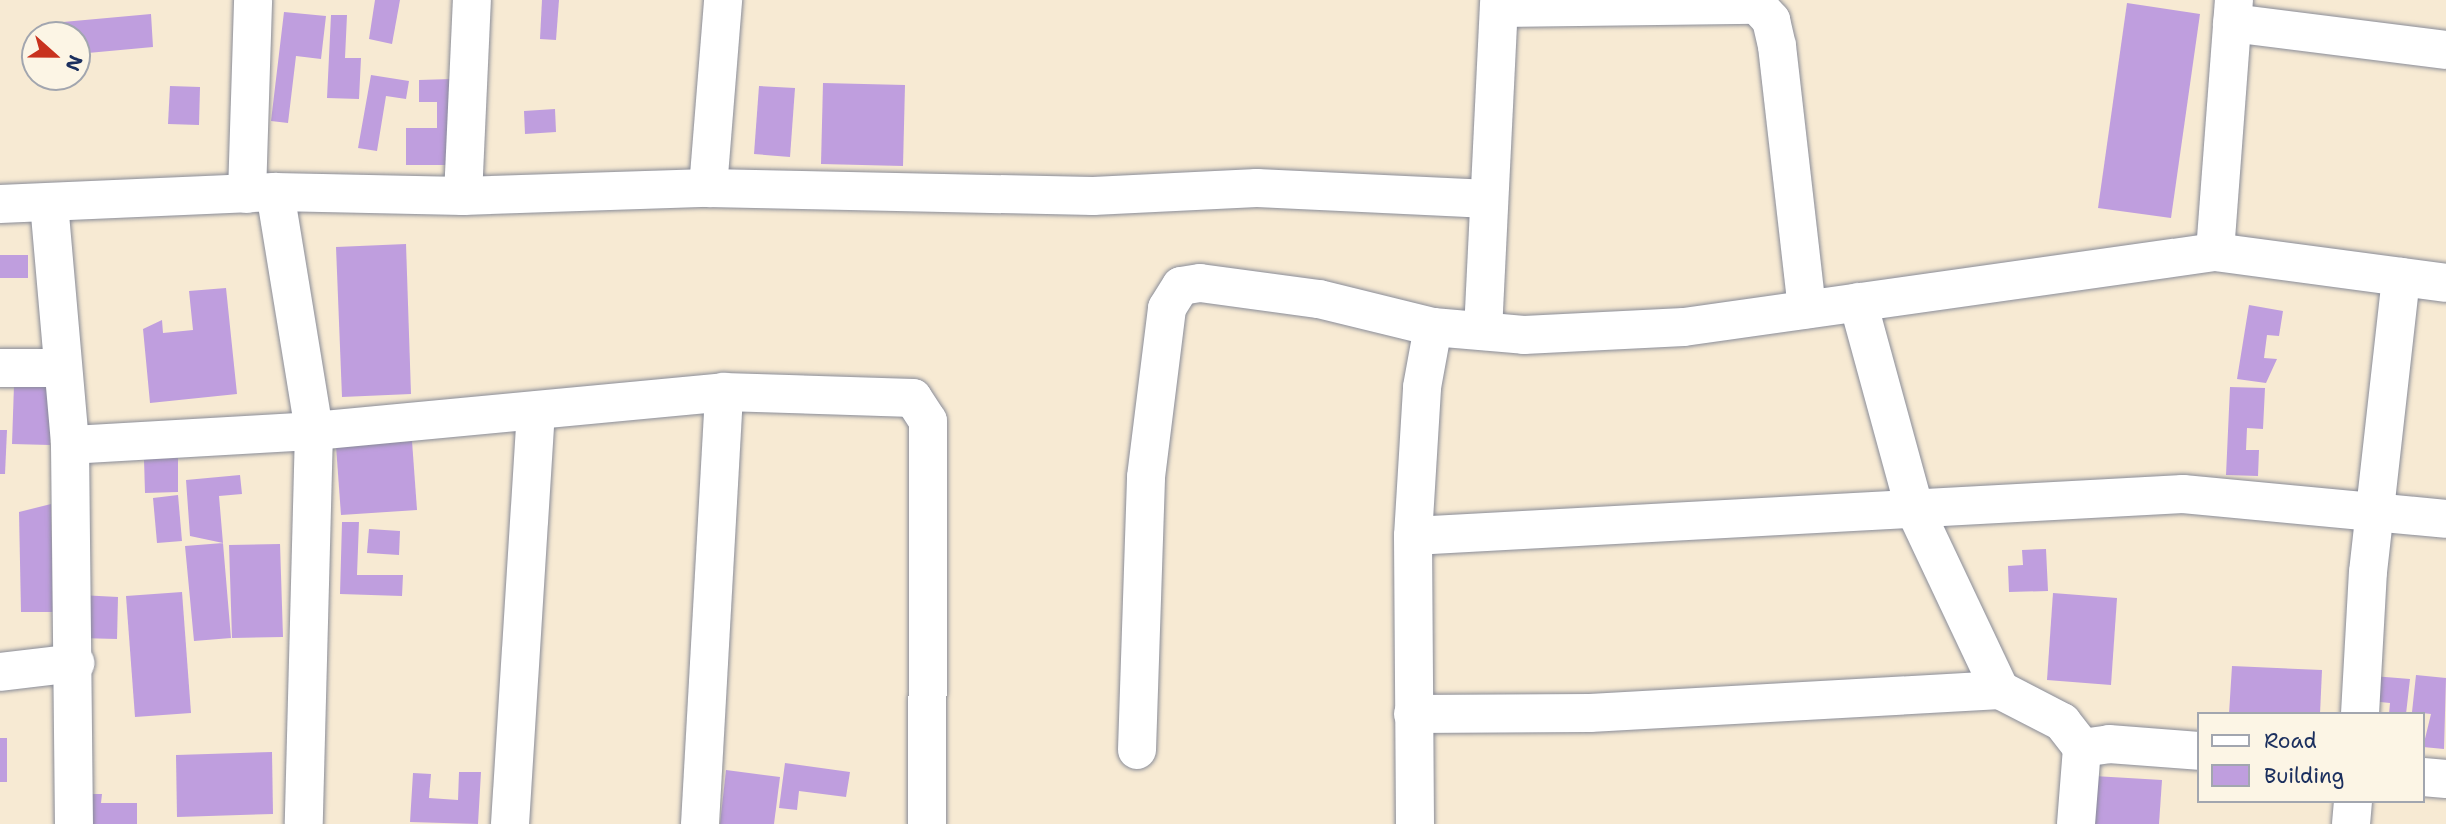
<!DOCTYPE html>
<html>
<head>
<meta charset="utf-8">
<style>
  body { margin:0 }
  #map { position:relative; width:2446px; height:824px; overflow:hidden; background:#f7ead3; font-family:"Shantell Sans",sans-serif }
  div>[style] { position:absolute }
  .building>* { inset:0; background:#bf9ede }
  .roads { filter:drop-shadow(0 0 2px #898c98) drop-shadow(0 0 2px #898c98) }
  .minor>* { height:38px; margin:-19px; padding:0 19px; transform-origin:19px; border-radius:19px; background:#fff }
  span { translate:-50% -50%; white-space:nowrap; text-align:center; line-height:1.15; -webkit-text-stroke:5px #fcf5e5; paint-order:stroke }
  .legend { position:absolute; left:2197px; top:712px; width:228px; height:91px; box-sizing:border-box; background:#fcf5e5; border:2px solid #a2a6af; margin:0; padding:9px 12px; list-style:none; font-size:21px; color:#1b2f5e }
  .legend li { display:flex; align-items:center; gap:14px; height:35px }
  .legend b { width:35px; border:2px solid #a2a6af }
  .north { position:absolute; left:21px; top:21px; width:70px; height:70px; box-sizing:border-box; background:#fcf5e5; border:2px solid #a2a6af; border-radius:50%; rotate:111deg; font-size:19px; font-weight:700; line-height:28px; text-align:center; color:#1b2f5e }
  .north::after { content:''; display:block; margin:auto; width:24px; height:32px; background:#c8321e; clip-path:polygon(50% 0,100% 100%,50% 72%,0 100%) }
</style>
</head>
<body>
<div id="map">
  <div class="building">
    <div style="clip-path:polygon(375px 0,400px 0,392px 44px,369px 39px)"></div>
    <div style="clip-path:polygon(542px 0,559px 0,556px 40px,540px 39px)"></div>
    <div style="clip-path:polygon(2127px 3px,2200px 14px,2171px 218px,2098px 208px)"></div>
    <div style="clip-path:polygon(284px 12px,326px 16px,321px 59px,296px 56px,288px 123px,271px 121px)"></div>
    <div style="clip-path:polygon(151px 14px,153px 47px,77px 54px,77px 35px,42px 35px,41px 24px)"></div>
    <div style="clip-path:polygon(331px 15px,347px 15px,345px 58px,361px 58px,359px 99px,327px 98px)"></div>
    <div style="clip-path:polygon(371px 75px,409px 81px,406px 99px,386px 96px,377px 151px,358px 148px)"></div>
    <div style="clip-path:polygon(451px 79px,451px 165px,406px 165px,406px 128px,437px 128px,437px 102px,419px 102px,419px 80px)"></div>
    <div style="clip-path:polygon(823px 83px,905px 85px,903px 166px,821px 164px)"></div>
    <div style="clip-path:polygon(170px 86px,200px 87px,199px 125px,168px 124px)"></div>
    <div style="clip-path:polygon(759px 86px,795px 88px,790px 157px,754px 154px)"></div>
    <div style="clip-path:polygon(555px 109px,556px 132px,525px 134px,524px 111px)"></div>
    <div style="clip-path:polygon(406px 244px,411px 394px,342px 397px,336px 247px)"></div>
    <div style="clip-path:polygon(0 255px,28px 255px,28px 278px,0 278px)"></div>
    <div style="clip-path:polygon(226px 288px,237px 394px,150px 403px,143px 329px,162px 320px,163px 333px,193px 330px,189px 291px)"></div>
    <div style="clip-path:polygon(2249px 305px,2283px 311px,2279px 336px,2267px 335px,2264px 358px,2277px 359px,2266px 383px,2237px 379px)"></div>
    <div style="clip-path:polygon(14px 385px,52px 387px,50px 445px,12px 444px)"></div>
    <div style="clip-path:polygon(2230px 387px,2265px 388px,2263px 429px,2247px 428px,2246px 450px,2259px 450px,2258px 476px,2226px 475px)"></div>
    <div style="clip-path:polygon(0 430px,7px 430px,5px 474px,0 474px)"></div>
    <div style="clip-path:polygon(412px 441px,417px 510px,341px 515px,336px 446px)"></div>
    <div style="clip-path:polygon(178px 458px,178px 492px,145px 493px,144px 459px)"></div>
    <div style="clip-path:polygon(240px 475px,242px 494px,219px 496px,231px 638px,194px 641px,185px 546px,223px 543px,190px 536px,186px 480px)"></div>
    <div style="clip-path:polygon(178px 495px,182px 541px,157px 543px,153px 498px)"></div>
    <div style="clip-path:polygon(51px 504px,53px 612px,21px 612px,19px 512px)"></div>
    <div style="clip-path:polygon(342px 522px,359px 522px,357px 575px,403px 575px,402px 596px,340px 594px)"></div>
    <div style="clip-path:polygon(369px 529px,400px 531px,399px 555px,367px 553px)"></div>
    <div style="clip-path:polygon(280px 544px,283px 637px,232px 638px,229px 545px)"></div>
    <div style="clip-path:polygon(2046px 549px,2048px 591px,2009px 592px,2008px 566px,2023px 565px,2022px 550px)"></div>
    <div style="clip-path:polygon(182px 592px,191px 713px,135px 717px,126px 596px)"></div>
    <div style="clip-path:polygon(2053px 593px,2117px 598px,2111px 685px,2047px 680px)"></div>
    <div style="clip-path:polygon(80px 595px,118px 597px,117px 639px,79px 638px)"></div>
    <div style="clip-path:polygon(2232px 666px,2322px 670px,2320px 714px,2229px 714px)"></div>
    <div style="clip-path:polygon(2416px 675px,2446px 678px,2444px 749px,2423px 747px,2431px 714px,2412px 712px)"></div>
    <div style="clip-path:polygon(2373px 676px,2410px 679px,2406px 714px,2389px 714px,2390px 703px,2370px 701px)"></div>
    <div style="clip-path:polygon(0 738px,7px 738px,7px 782px,0 782px)"></div>
    <div style="clip-path:polygon(272px 752px,273px 814px,177px 817px,176px 755px)"></div>
    <div style="clip-path:polygon(785px 763px,850px 772px,846px 797px,799px 791px,797px 810px,779px 808px)"></div>
    <div style="clip-path:polygon(726px 770px,780px 777px,774px 824px,720px 824px)"></div>
    <div style="clip-path:polygon(459px 772px,481px 772px,478px 824px,410px 822px,413px 773px,431px 774px,429px 798px,458px 800px)"></div>
    <div style="clip-path:polygon(2094px 776px,2162px 780px,2159px 824px,2090px 824px)"></div>
    <div style="clip-path:polygon(88px 794px,102px 794px,101px 803px,137px 803px,137px 824px,89px 824px)"></div>
  </div>
  <div class="roads">
    <div class="minor">
      <div style="left:1500px;top:8px;width:257px;rotate:-0.7deg"></div>
      <div style="left:1757px;top:5px;width:21px;rotate:47deg"></div>
      <div style="left:1771px;top:20px;width:27px;rotate:77deg"></div>
      <div style="left:1777px;top:46px;width:265px;rotate:83.5deg"></div>
      <div style="left:2232px;top:23px;width:216px;rotate:7.2deg"></div>
      <div style="left:708px;top:188px;width:189px;rotate:-85.4deg"></div>
      <div style="left:275px;top:192px;width:242px;rotate:80.7deg"></div>
      <div style="left:314px;top:431px;width:393px;rotate:91.5deg"></div>
      <div style="left:247px;top:194px;width:194px;rotate:-88.2deg"></div>
      <div style="left:463px;top:196px;width:196px;rotate:-87.4deg"></div>
      <div style="left:49px;top:203px;width:243px;rotate:85deg"></div>
      <div style="left:70px;top:445px;width:379px;rotate:89.4deg"></div>
      <div style="left:0;top:204px;width:275px;rotate:-2.5deg"></div>
      <div style="left:275px;top:192px;width:188px;rotate:1.2deg"></div>
      <div style="left:463px;top:196px;width:245px;rotate:-1.9deg"></div>
      <div style="left:708px;top:188px;width:385px;rotate:1.2deg"></div>
      <div style="left:1093px;top:196px;width:164px;rotate:-2.8deg"></div>
      <div style="left:1257px;top:188px;width:232px;rotate:2.7deg"></div>
      <div style="left:2215px;top:252px;width:253px;rotate:-85.7deg"></div>
      <div style="left:1858px;top:302px;width:216px;rotate:74.7deg"></div>
      <div style="left:1915px;top:510px;width:199px;rotate:64.7deg"></div>
      <div style="left:1483px;top:331px;width:331px;rotate:-87.2deg"></div>
      <div style="left:0;top:368px;width:62px"></div>
      <div style="left:70px;top:445px;width:244px;rotate:-3.3deg"></div>
      <div style="left:314px;top:431px;width:412px;rotate:-5.4deg"></div>
      <div style="left:724px;top:392px;width:189px;rotate:1.8deg"></div>
      <div style="left:913px;top:398px;width:27px;rotate:57deg"></div>
      <div style="left:928px;top:421px;width:403px;rotate:90.1deg"></div>
      <div style="left:1413px;top:536px;width:771px;rotate:-3.12deg"></div>
      <div style="left:2183px;top:494px;width:264px;rotate:5.4deg"></div>
      <div style="left:0;top:672px;width:76px;rotate:-6.8deg"></div>
      <div style="left:1413px;top:714px;width:177px;rotate:-0.3deg"></div>
      <div style="left:1590px;top:713px;width:411px;rotate:-3.2deg"></div>
      <div style="left:2000px;top:690px;width:70px;rotate:27.3deg"></div>
      <div style="left:2062px;top:722px;width:33px;rotate:52deg"></div>
      <div style="left:2360px;top:714px;width:142px;rotate:-86.8deg"></div>
      <div style="left:2368px;top:572px;width:297px;rotate:-83.6deg"></div>
      <div style="left:1137px;top:750px;width:273px;rotate:-88.1deg"></div>
      <div style="left:1146px;top:477px;width:170px;rotate:-82.9deg"></div>
      <div style="left:1167px;top:308px;width:26px;rotate:-58deg"></div>
      <div style="left:1181px;top:286px;width:19px;rotate:-9deg"></div>
      <div style="left:1200px;top:283px;width:120px;rotate:7.7deg"></div>
      <div style="left:1319px;top:299px;width:117px;rotate:13.8deg"></div>
      <div style="left:1433px;top:327px;width:91px;rotate:5deg"></div>
      <div style="left:1524px;top:335px;width:160px;rotate:-2.9deg"></div>
      <div style="left:1684px;top:327px;width:536px;rotate:-8.04deg"></div>
      <div style="left:2215px;top:252px;width:233px;rotate:7.6deg"></div>
      <div style="left:2423px;top:777px;width:23px;rotate:5deg"></div>
      <div style="left:510px;top:824px;width:414px;rotate:-86.4deg"></div>
      <div style="left:700px;top:824px;width:433px;rotate:-86.8deg"></div>
      <div style="left:1415px;top:824px;width:288px;rotate:-90.4deg"></div>
      <div style="left:1413px;top:536px;width:149px;rotate:-86.5deg"></div>
      <div style="left:1422px;top:387px;width:61px;rotate:-79.6deg"></div>
      <div style="left:2076px;top:824px;width:76px;rotate:-85.5deg"></div>
      <div style="left:2082px;top:748px;width:27px;rotate:-8deg"></div>
      <div style="left:2109px;top:744px;width:90px;rotate:4.4deg"></div>
      <div style="left:2351px;top:824px;width:23px;rotate:-85deg"></div>
    </div>
  </div>
  <ul class="legend">
  <li><b style="height:9px;background:#fff"></b>Road</li>
  <li><b style="height:19px;background:#bf9ede"></b>Building</li>
  </ul>
  <div class="north">N</div>
</div>
</body>
</html>
